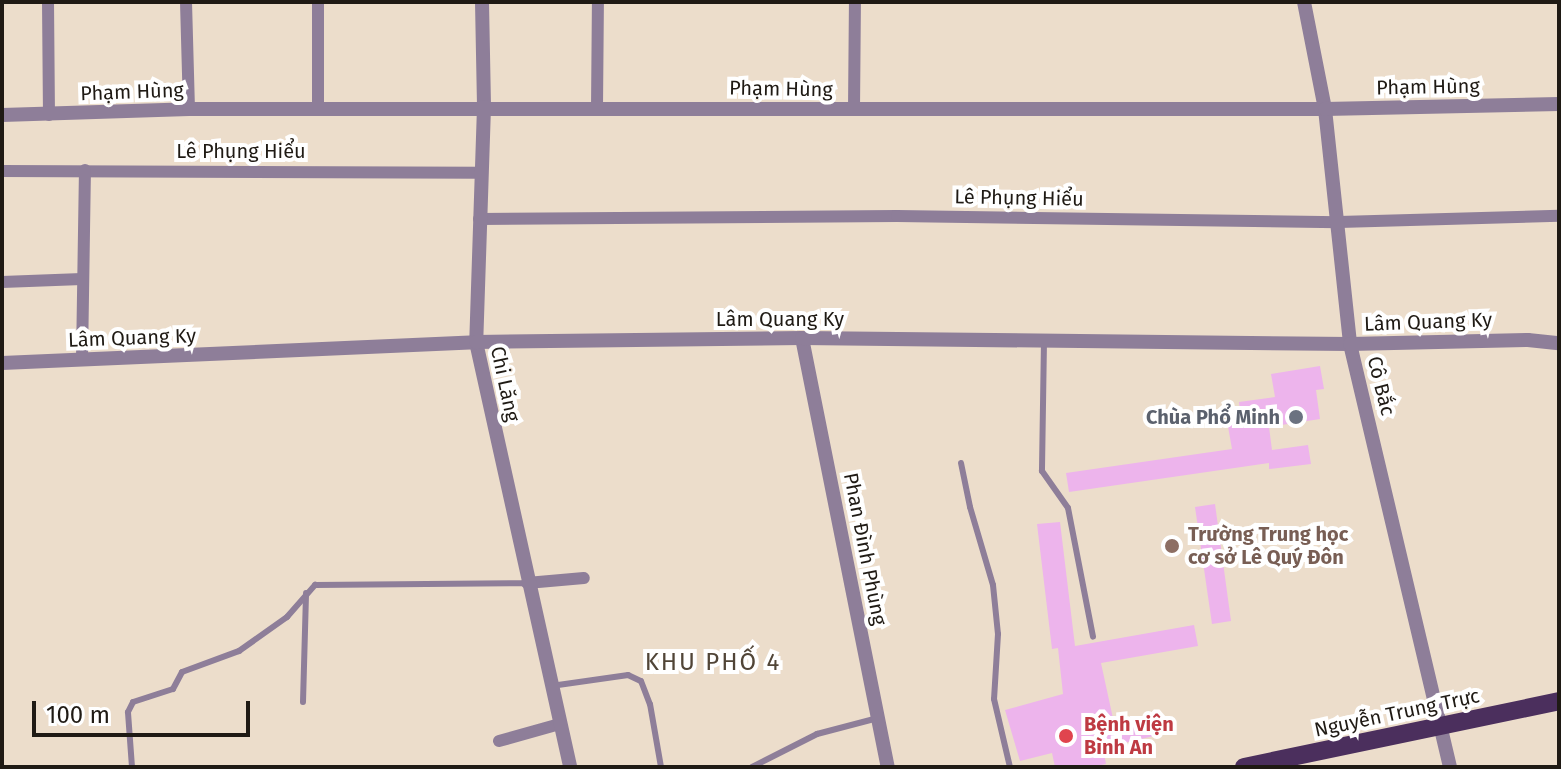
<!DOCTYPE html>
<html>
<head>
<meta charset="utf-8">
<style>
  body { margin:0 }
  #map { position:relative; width:1561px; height:769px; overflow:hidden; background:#ecddcb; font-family:"Fira Sans",sans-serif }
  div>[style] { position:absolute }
  .building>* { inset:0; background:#edb4ec }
  .service>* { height:6px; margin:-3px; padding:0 3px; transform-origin:3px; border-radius:3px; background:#8e7e99 }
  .minor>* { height:12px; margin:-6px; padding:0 6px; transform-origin:6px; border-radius:6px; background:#8e7e99 }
  .tertiary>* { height:14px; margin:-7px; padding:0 7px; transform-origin:7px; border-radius:7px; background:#8e7e99 }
  .primary>* { height:18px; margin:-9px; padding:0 9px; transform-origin:9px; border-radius:9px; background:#4b2f5d }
  .dots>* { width:22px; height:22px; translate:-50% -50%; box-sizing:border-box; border:4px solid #fff; border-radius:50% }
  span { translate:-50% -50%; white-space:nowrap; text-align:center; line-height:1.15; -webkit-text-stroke:8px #fff; paint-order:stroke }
  .street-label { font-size:20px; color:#1f1a14 }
  .worship-label { font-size:20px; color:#5b616d; font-weight:700 }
  .right { translate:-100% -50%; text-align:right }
  .education-label { font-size:20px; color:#785e54; font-weight:700 }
  .left { translate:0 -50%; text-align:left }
  .health-label { font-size:20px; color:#be3a42; font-weight:700 }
  .quarter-label { font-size:24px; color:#514537; letter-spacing:2px }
  .frame { position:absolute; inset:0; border:4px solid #1f1a14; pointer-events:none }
  .scale { position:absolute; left:32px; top:701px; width:218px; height:36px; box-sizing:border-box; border:4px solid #1f1a14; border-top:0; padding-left:10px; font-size:24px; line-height:28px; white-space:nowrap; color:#1f1a14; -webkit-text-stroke:6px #fff; paint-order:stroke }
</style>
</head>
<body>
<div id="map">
  <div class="building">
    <div style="clip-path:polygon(1320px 366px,1324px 389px,1316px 390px,1320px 419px,1269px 427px,1272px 450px,1308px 445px,1311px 464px,1269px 469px,1269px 463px,1069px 492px,1066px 473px,1232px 449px,1227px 421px,1241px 418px,1239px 402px,1275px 397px,1271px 374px)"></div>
    <div style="clip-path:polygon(1215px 504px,1231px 621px,1212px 624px,1195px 507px)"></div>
    <div style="clip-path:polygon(1060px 522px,1075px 646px,1194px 625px,1198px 646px,1101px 663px,1114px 723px,1154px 714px,1158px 735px,1103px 748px,1106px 764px,1091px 767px,1055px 767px,1052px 753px,1020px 761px,1005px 710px,1063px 694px,1058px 648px,1052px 649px,1037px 524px)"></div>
  </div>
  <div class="service">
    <div style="left:1044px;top:341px;width:130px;rotate:90.9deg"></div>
    <div style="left:1042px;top:471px;width:45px;rotate:54.9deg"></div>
    <div style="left:1068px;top:508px;width:131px;rotate:79deg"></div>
    <div style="left:961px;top:463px;width:45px;rotate:78.4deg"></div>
    <div style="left:970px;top:507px;width:81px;rotate:73.6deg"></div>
    <div style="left:993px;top:585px;width:49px;rotate:84.2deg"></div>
    <div style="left:998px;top:634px;width:65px;rotate:93.5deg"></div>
    <div style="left:994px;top:699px;width:70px;rotate:76.8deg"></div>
    <div style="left:551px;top:686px;width:78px;rotate:-8.1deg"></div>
    <div style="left:628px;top:675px;width:14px;rotate:25deg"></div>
    <div style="left:641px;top:681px;width:25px;rotate:69deg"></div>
    <div style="left:650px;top:704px;width:64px;rotate:80.1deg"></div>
    <div style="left:303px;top:702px;width:109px;rotate:-88.4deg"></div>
    <div style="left:132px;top:767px;width:55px;rotate:-94.2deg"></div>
    <div style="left:128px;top:712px;width:11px;rotate:-63deg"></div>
    <div style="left:133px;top:702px;width:42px;rotate:-18deg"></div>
    <div style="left:173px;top:689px;width:19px;rotate:-62deg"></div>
    <div style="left:182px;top:672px;width:61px;rotate:-20.2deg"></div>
    <div style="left:239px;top:651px;width:59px;rotate:-35.3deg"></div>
    <div style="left:287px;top:617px;width:43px;rotate:-48.8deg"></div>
    <div style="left:315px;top:585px;width:212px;rotate:-0.5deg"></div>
    <div style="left:752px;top:767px;width:73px;rotate:-26.9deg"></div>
    <div style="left:817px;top:734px;width:63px;rotate:-14.7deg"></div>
  </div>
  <div class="minor">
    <div style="left:48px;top:2px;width:113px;rotate:89.5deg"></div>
    <div style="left:186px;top:2px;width:107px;rotate:88.4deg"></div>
    <div style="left:318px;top:2px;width:108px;rotate:90deg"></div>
    <div style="left:597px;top:108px;width:106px;rotate:-89.5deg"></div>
    <div style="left:854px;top:110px;width:108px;rotate:-89.5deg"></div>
    <div style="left:2px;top:171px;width:478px;rotate:0.2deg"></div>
    <div style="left:479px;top:219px;width:418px;rotate:-0.4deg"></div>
    <div style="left:897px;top:216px;width:442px;rotate:0.8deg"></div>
    <div style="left:1339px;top:222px;width:220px;rotate:-1.6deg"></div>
    <div style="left:2px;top:282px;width:80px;rotate:-2.1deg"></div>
    <div style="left:82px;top:359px;width:189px;rotate:-89.1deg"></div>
    <div style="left:527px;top:583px;width:57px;rotate:-5deg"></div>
    <div style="left:499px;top:741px;width:63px;rotate:-15.6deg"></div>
  </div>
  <div class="tertiary">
    <div style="left:482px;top:2px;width:105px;rotate:88.9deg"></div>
    <div style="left:484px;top:107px;width:235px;rotate:91.9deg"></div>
    <div style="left:476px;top:342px;width:435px;rotate:77.5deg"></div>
    <div style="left:1304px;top:2px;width:109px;rotate:78.9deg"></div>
    <div style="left:1325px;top:109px;width:236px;rotate:83.9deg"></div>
    <div style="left:1350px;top:344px;width:435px;rotate:76.7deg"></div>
    <div style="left:2px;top:115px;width:187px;rotate:-1.8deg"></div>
    <div style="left:189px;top:109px;width:1136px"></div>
    <div style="left:1325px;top:109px;width:234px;rotate:-1.2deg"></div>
    <div style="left:802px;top:338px;width:438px;rotate:78.7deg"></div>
    <div style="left:2px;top:363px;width:474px;rotate:-2.5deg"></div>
    <div style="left:476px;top:342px;width:326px;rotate:-0.7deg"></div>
    <div style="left:802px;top:338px;width:548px;rotate:0.63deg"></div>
    <div style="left:1350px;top:344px;width:178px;rotate:-1.3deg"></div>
    <div style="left:1528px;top:340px;width:31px;rotate:6deg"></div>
  </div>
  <div class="primary">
    <div style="left:1244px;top:767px;width:322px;rotate:-11.8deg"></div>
  </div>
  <div class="dots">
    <div style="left:1296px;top:417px;background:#6b7280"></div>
    <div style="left:1172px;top:546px;background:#8d6e63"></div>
    <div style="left:1066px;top:736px;background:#e0444e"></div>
  </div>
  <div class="street-label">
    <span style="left:1428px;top:87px;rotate:-1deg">Phạm Hùng</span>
    <span style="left:781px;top:89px;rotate:1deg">Phạm Hùng</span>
    <span style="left:132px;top:92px;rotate:-2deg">Phạm Hùng</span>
    <span style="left:241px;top:151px">Lê Phụng Hiểu</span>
    <span style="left:1019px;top:198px;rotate:1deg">Lê Phụng Hiểu</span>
    <span style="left:780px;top:319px">Lâm Quang Ky</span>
    <span style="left:1428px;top:322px;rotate:-2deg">Lâm Quang Ky</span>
    <span style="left:132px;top:338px;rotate:-2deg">Lâm Quang Ky</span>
    <span style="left:505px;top:384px;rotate:78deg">Chi Lăng</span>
    <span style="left:1381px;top:386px;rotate:76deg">Cô Bắc</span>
    <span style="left:865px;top:549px;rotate:79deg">Phan Đình Phùng</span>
    <span style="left:1397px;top:713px;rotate:-12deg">Nguyễn Trung Trực</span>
  </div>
  <div class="worship-label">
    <span class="right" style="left:1280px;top:417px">Chùa Phổ Minh</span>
  </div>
  <div class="education-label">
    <span class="left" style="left:1188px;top:546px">Trường Trung học<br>cơ sở Lê Quý Đôn</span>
  </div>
  <div class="health-label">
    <span class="left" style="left:1084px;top:736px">Bệnh viện<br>Bình An</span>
  </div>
  <div class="quarter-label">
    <span style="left:713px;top:663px">KHU PHỐ 4</span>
  </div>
  <div class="frame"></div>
  <div class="scale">100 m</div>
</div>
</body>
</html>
